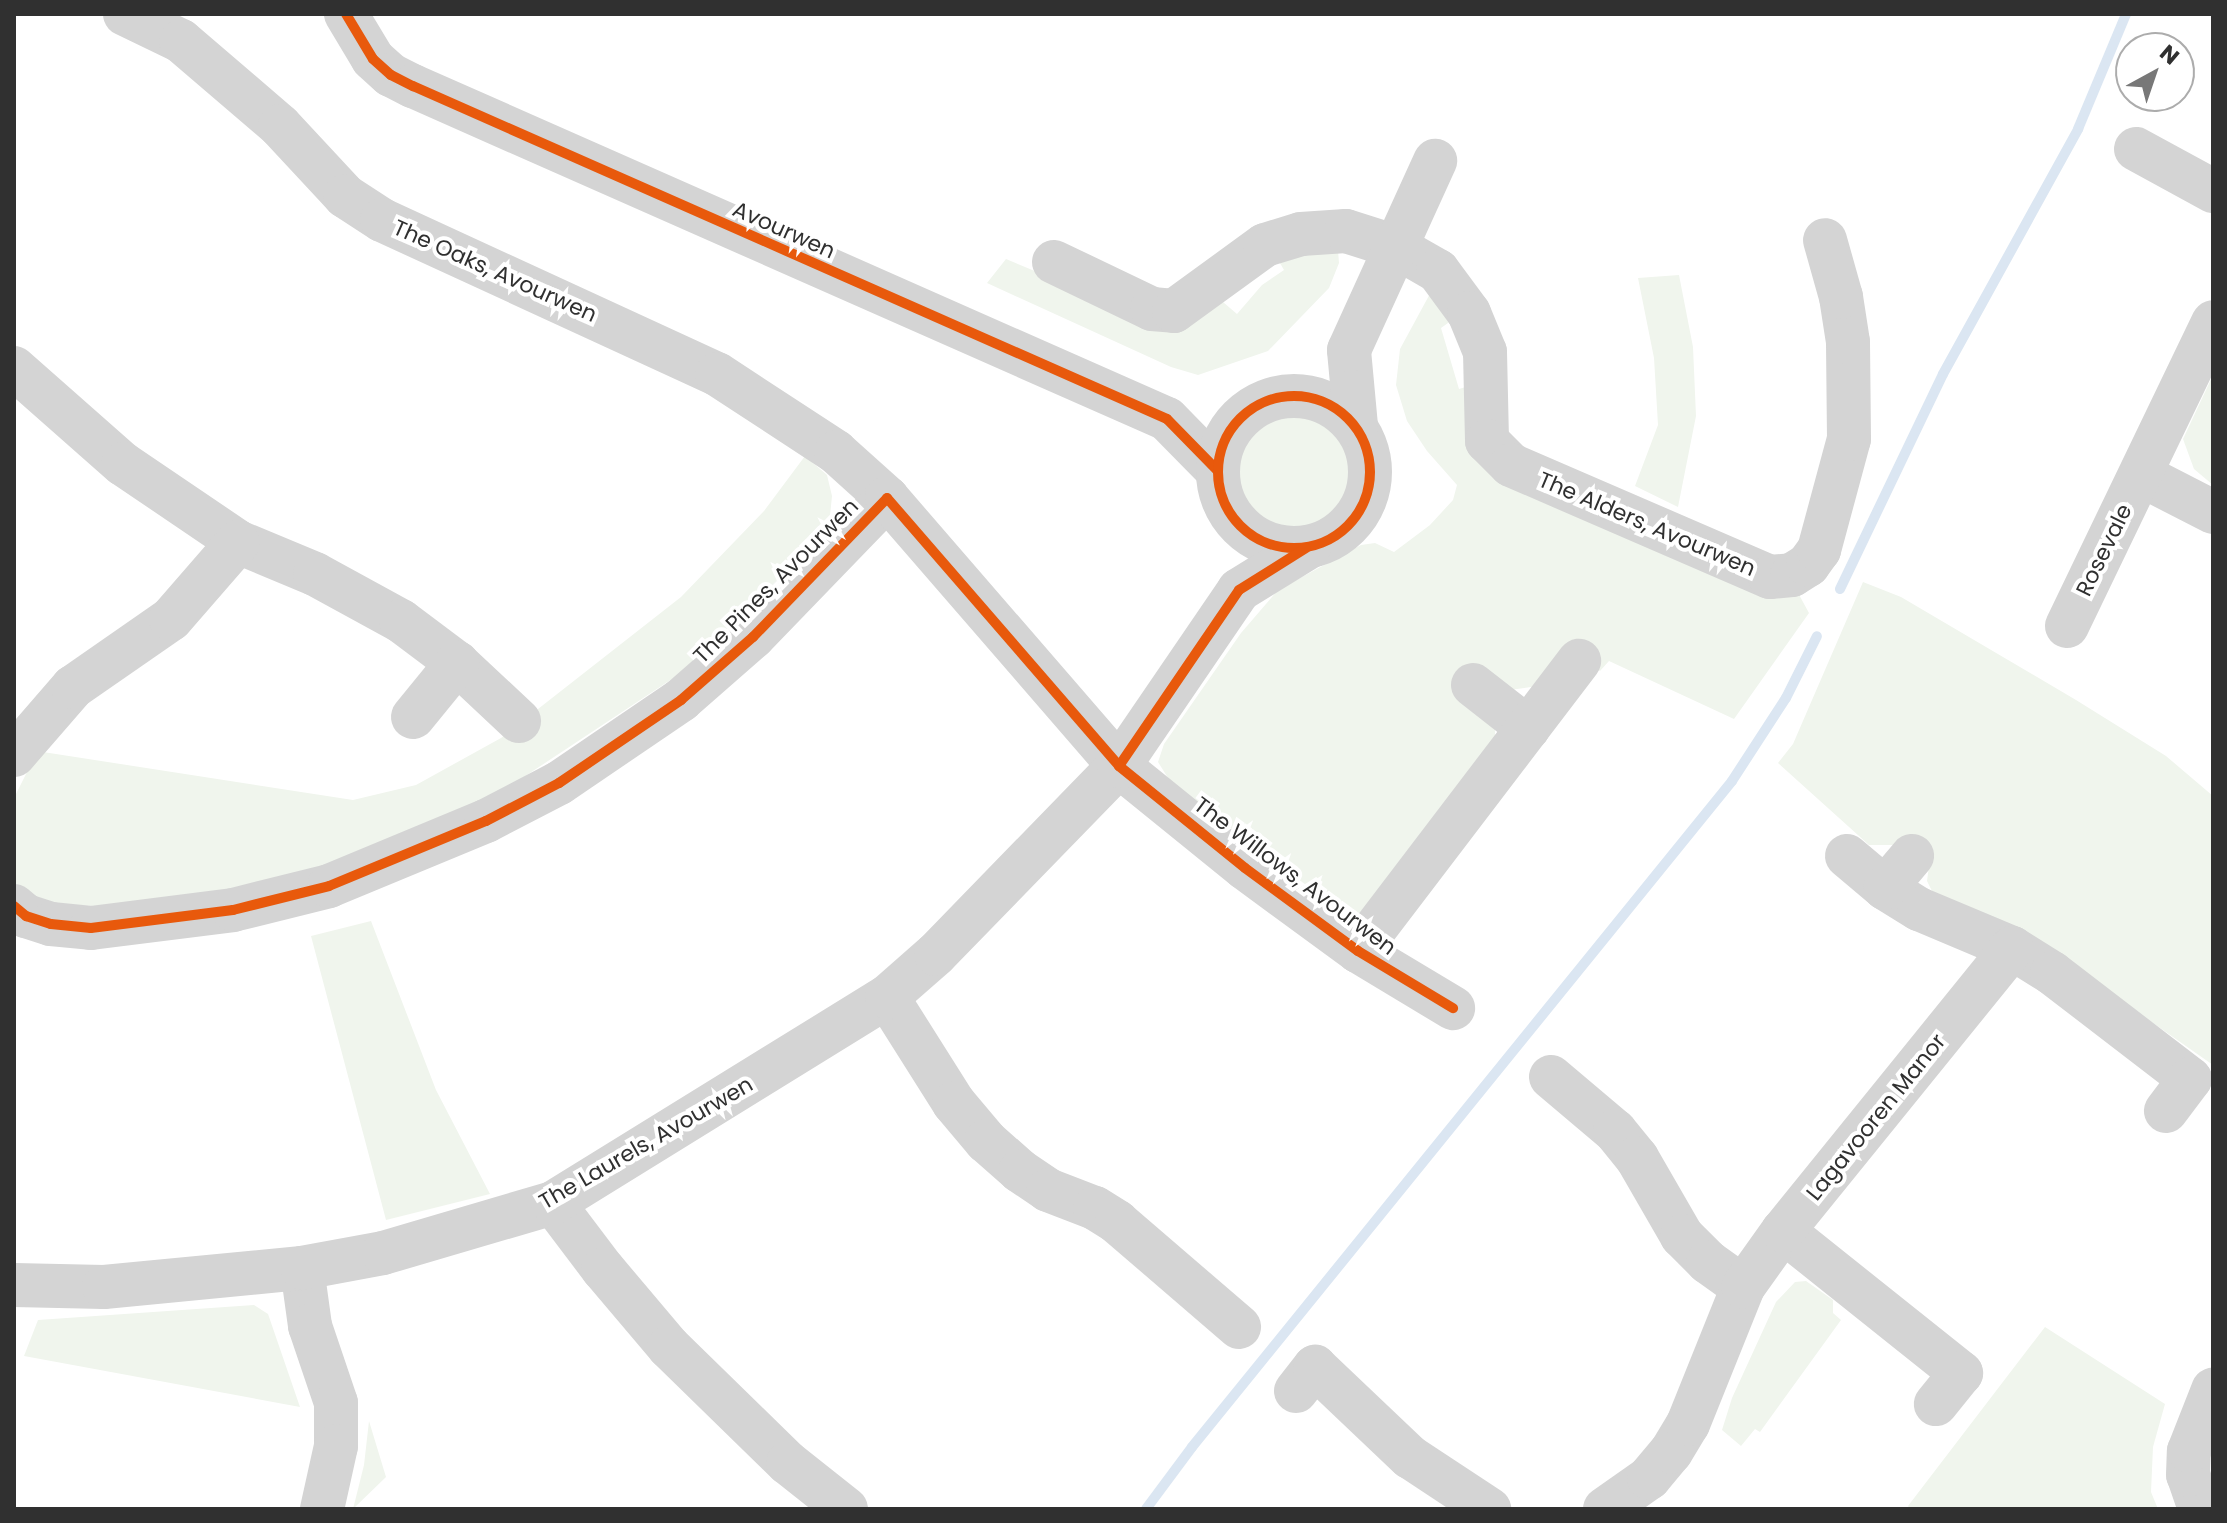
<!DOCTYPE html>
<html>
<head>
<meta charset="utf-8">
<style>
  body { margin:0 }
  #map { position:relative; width:2227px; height:1523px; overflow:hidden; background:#fff; font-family:Poppins,sans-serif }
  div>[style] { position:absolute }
  .green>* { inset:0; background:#f0f5ed }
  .round { border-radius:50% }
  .stream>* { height:10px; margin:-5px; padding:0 5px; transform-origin:5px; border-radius:5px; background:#dbe6f2 }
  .minor>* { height:44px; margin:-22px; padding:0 22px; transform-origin:22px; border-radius:22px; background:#d4d4d4 }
  .minor>.ring { margin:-22px; padding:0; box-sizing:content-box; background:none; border:44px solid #d4d4d4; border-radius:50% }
  .cycleway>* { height:10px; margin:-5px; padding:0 5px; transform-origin:5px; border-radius:5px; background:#e8590c }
  .cycleway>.ring { margin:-5px; padding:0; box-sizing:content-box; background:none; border:10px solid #e8590c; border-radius:50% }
  span { translate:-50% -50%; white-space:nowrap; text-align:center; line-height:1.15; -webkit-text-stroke:8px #fff; paint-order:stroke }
  .street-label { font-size:22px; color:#303030 }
  .frame { position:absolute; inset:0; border:16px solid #303030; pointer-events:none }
  .north { position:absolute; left:2115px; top:32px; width:80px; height:80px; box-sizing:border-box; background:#fff; border:2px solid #acacac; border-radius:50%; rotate:40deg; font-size:22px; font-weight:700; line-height:32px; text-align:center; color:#303030 }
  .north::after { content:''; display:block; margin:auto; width:28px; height:36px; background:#787878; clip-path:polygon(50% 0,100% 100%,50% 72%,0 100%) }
</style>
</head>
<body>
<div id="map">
  <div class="green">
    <div style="clip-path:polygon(1338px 250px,1339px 263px,1329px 288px,1268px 351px,1198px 375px,1171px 367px,987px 283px,1006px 259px,1162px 324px,1223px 302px,1237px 314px,1262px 285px,1284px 270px,1277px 258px)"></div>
    <div style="clip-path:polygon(1679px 275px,1693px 347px,1696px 416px,1678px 507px,1635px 486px,1658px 425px,1654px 358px,1638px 278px)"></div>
    <div style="clip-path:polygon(1432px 290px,1455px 318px,1441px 328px,1459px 389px,1469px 386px,1488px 466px,1797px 591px,1809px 613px,1734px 719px,1609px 661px,1600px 671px,1569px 649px,1538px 686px,1510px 690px,1495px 730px,1495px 748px,1357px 919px,1332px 917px,1173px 786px,1158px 762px,1164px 744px,1241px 633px,1278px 590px,1361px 545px,1375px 543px,1394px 552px,1430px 525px,1453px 500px,1457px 485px,1427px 451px,1407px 421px,1396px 385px,1400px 349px)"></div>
    <div style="clip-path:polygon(2213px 375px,2213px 485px,2194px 469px,2183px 439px)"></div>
    <div class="round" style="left:1236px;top:411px;width:118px;height:118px"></div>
    <div style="clip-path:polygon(805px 456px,827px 475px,832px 496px,830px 516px,821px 534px,736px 623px,678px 675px,486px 802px,311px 875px,142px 907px,52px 905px,27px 895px,14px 882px,14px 798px,29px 768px,43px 752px,353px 800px,416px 785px,501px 738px,681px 597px,764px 511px)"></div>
    <div style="clip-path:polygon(1863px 582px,1901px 597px,2076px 700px,2166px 756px,2213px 796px,2213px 1065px,2153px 1023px,1934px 895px,1927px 881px,1931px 851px,1897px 845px,1869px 845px,1778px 763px,1793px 744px)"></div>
    <div style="clip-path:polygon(371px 921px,436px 1090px,490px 1194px,386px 1220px,311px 936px)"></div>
    <div style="clip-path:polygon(1806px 1281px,1833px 1300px,1833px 1313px,1841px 1320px,1760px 1432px,1755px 1429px,1741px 1446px,1722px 1430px,1732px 1398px,1776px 1302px,1795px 1282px)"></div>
    <div style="clip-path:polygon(254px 1305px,268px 1314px,300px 1407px,24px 1356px,38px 1320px)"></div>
    <div style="clip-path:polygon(2045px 1327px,2165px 1404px,2153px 1447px,2151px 1492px,2158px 1509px,1910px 1509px,1908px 1506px)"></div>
    <div style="clip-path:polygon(369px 1421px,386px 1477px,353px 1509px,364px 1465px)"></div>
  </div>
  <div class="stream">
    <div style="left:1840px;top:589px;width:238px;rotate:-64.4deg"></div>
    <div style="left:1943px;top:374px;width:280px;rotate:-61.1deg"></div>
    <div style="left:2078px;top:129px;width:125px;rotate:-67.3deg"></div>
    <div style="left:1146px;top:1509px;width:77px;rotate:-53.4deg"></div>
    <div style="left:1192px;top:1447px;width:857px;rotate:-50.96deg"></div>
    <div style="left:1732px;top:781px;width:99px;rotate:-57deg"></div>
    <div style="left:1786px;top:698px;width:69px;rotate:-63.4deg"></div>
  </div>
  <div class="minor">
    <div style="left:125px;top:14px;width:62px;rotate:25.7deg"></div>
    <div style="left:181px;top:41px;width:130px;rotate:40.6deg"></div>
    <div style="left:280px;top:126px;width:96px;rotate:47.1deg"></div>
    <div style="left:345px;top:196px;width:44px;rotate:33deg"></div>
    <div style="left:382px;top:220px;width:369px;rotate:24.7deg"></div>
    <div style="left:717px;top:374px;width:142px;rotate:33.2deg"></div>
    <div style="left:836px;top:452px;width:69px;rotate:42deg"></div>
    <div style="left:346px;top:14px;width:52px;rotate:59deg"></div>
    <div style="left:373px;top:59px;width:24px;rotate:42deg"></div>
    <div style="left:391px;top:75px;width:25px;rotate:27deg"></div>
    <div style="left:413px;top:86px;width:824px;rotate:23.83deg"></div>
    <div style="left:1167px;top:419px;width:71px;rotate:45.6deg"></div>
    <div style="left:2136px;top:149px;width:88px;rotate:28.6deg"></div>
    <div style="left:1054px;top:262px;width:109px;rotate:25.6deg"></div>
    <div style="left:1152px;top:309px;width:22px;rotate:5deg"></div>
    <div style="left:1174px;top:311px;width:112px;rotate:-36deg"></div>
    <div style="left:1265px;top:245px;width:38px;rotate:-17deg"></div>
    <div style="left:1301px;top:234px;width:45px;rotate:-3.8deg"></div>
    <div style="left:1346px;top:231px;width:52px;rotate:17.7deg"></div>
    <div style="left:1396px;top:247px;width:48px;rotate:29.7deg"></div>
    <div style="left:1438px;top:271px;width:52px;rotate:53.6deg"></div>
    <div style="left:1469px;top:313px;width:42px;rotate:67.7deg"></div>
    <div style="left:1485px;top:352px;width:89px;rotate:88.7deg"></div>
    <div style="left:1487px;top:441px;width:34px;rotate:45deg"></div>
    <div style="left:1511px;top:465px;width:282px;rotate:23.4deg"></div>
    <div style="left:1770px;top:577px;width:22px;rotate:-5deg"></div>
    <div style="left:1792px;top:575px;width:19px;rotate:-32deg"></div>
    <div style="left:1808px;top:565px;width:19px;rotate:-54deg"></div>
    <div style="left:1819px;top:550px;width:115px;rotate:-74.9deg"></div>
    <div style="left:1849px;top:439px;width:97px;rotate:-90.6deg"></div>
    <div style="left:1848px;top:342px;width:46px;rotate:-98.8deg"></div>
    <div style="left:1841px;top:297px;width:59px;rotate:-105.7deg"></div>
    <div style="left:14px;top:368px;width:145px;rotate:41.4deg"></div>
    <div style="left:123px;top:464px;width:139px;rotate:34.1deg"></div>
    <div style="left:238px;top:542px;width:83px;rotate:22.6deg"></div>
    <div style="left:315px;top:574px;width:98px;rotate:28.7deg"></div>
    <div style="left:401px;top:621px;width:70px;rotate:36.9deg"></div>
    <div style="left:457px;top:663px;width:85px;rotate:43.1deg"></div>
    <div class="ring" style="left:1218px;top:396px;width:108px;height:108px"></div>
    <div style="left:1356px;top:426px;width:76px;rotate:-95.3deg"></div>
    <div style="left:1349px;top:350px;width:208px;rotate:-65.5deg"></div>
    <div style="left:2141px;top:475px;width:81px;rotate:27.2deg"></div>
    <div style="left:2067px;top:626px;width:337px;rotate:-64.3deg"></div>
    <div style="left:1473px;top:685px;width:70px;rotate:38deg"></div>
    <div style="left:413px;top:717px;width:70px;rotate:-50.8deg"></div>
    <div style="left:14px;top:755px;width:90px;rotate:-49.1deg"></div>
    <div style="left:73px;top:687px;width:119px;rotate:-34.8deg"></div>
    <div style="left:171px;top:619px;width:102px;rotate:-49deg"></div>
    <div style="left:1847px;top:856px;width:50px;rotate:40.1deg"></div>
    <div style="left:1885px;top:888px;width:40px;rotate:32deg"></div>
    <div style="left:1919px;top:909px;width:101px;rotate:22.8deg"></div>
    <div style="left:2012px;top:948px;width:47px;rotate:32deg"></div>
    <div style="left:2052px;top:973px;width:174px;rotate:37.5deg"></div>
    <div style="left:2190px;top:1079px;width:40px;rotate:127deg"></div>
    <div style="left:1885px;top:888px;width:42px;rotate:-49.8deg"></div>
    <div style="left:14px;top:906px;width:16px;rotate:40deg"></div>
    <div style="left:26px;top:916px;width:26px;rotate:18deg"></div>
    <div style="left:51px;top:924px;width:40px;rotate:5.7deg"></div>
    <div style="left:91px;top:928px;width:143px;rotate:-7.2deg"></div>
    <div style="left:233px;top:910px;width:99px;rotate:-14deg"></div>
    <div style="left:329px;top:886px;width:170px;rotate:-22.5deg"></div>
    <div style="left:486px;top:821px;width:82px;rotate:-27.5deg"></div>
    <div style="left:559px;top:783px;width:148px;rotate:-34.2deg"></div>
    <div style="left:681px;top:700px;width:96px;rotate:-41.2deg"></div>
    <div style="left:753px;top:637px;width:193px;rotate:-46deg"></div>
    <div style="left:887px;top:498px;width:354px;rotate:49.1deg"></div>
    <div style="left:1119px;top:766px;width:162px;rotate:39deg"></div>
    <div style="left:1245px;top:868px;width:140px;rotate:36.3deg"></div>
    <div style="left:1358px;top:951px;width:111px;rotate:31deg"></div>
    <div style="left:1358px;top:951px;width:365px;rotate:-52.7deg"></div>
    <div style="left:887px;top:997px;width:125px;rotate:57.7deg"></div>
    <div style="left:954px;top:1103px;width:50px;rotate:49.9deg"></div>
    <div style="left:986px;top:1141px;width:45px;rotate:41.4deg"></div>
    <div style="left:1020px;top:1171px;width:34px;rotate:34deg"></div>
    <div style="left:1048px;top:1190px;width:50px;rotate:21deg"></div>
    <div style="left:1095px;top:1208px;width:26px;rotate:32deg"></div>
    <div style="left:1117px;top:1222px;width:161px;rotate:40.7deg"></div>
    <div style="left:1551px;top:1077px;width:84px;rotate:40.2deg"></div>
    <div style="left:1615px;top:1131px;width:35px;rotate:51deg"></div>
    <div style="left:1637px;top:1158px;width:90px;rotate:60deg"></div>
    <div style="left:1682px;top:1236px;width:37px;rotate:45deg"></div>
    <div style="left:1708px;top:1262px;width:43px;rotate:35.5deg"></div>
    <div style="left:553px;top:1203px;width:83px;rotate:52.9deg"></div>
    <div style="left:603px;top:1269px;width:102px;rotate:49.8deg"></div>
    <div style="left:669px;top:1347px;width:166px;rotate:44.3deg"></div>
    <div style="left:788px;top:1463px;width:74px;rotate:38.4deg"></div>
    <div style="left:1783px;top:1231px;width:228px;rotate:38.6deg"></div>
    <div style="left:1961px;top:1373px;width:40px;rotate:129deg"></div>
    <div style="left:302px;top:1268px;width:59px;rotate:82.1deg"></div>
    <div style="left:310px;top:1326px;width:81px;rotate:71.3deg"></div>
    <div style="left:336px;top:1403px;width:43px;rotate:90deg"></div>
    <div style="left:336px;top:1446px;width:65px;rotate:102.5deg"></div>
    <div style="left:14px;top:1285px;width:90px;rotate:1.3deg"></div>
    <div style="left:104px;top:1287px;width:199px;rotate:-5.5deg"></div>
    <div style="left:302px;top:1268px;width:82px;rotate:-10.5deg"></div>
    <div style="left:383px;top:1253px;width:177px;rotate:-16.4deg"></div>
    <div style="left:553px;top:1203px;width:392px;rotate:-31.7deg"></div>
    <div style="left:887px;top:997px;width:65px;rotate:-41.3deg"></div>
    <div style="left:936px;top:954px;width:262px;rotate:-45.8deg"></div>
    <div style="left:1119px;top:766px;width:213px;rotate:-55.7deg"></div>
    <div style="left:1239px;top:590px;width:82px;rotate:-31.6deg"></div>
    <div style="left:1296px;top:1391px;width:31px;rotate:-52deg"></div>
    <div style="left:1315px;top:1367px;width:131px;rotate:43.5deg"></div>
    <div style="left:1410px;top:1457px;width:95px;rotate:33.4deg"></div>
    <div style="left:1605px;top:1509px;width:54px;rotate:-35.2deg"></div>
    <div style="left:1649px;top:1478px;width:34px;rotate:-50deg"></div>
    <div style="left:1671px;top:1452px;width:33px;rotate:-59deg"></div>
    <div style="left:1688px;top:1424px;width:148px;rotate:-68.1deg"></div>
    <div style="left:1743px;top:1287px;width:69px;rotate:-54.5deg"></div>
    <div style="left:1783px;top:1231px;width:364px;rotate:-51deg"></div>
    <div style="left:2200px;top:1509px;width:36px;rotate:-109deg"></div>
    <div style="left:2188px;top:1475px;width:24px;rotate:-88deg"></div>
    <div style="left:2189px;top:1451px;width:66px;rotate:-68.5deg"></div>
  </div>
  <div class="cycleway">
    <div style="left:346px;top:14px;width:52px;rotate:59deg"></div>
    <div style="left:373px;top:59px;width:24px;rotate:42deg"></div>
    <div style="left:391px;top:75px;width:25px;rotate:27deg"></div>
    <div style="left:413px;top:86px;width:824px;rotate:23.83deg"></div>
    <div style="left:1167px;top:419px;width:71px;rotate:45.6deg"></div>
    <div class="ring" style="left:1218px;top:396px;width:142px;height:142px"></div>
    <div style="left:1119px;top:766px;width:213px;rotate:-55.7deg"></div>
    <div style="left:1239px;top:590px;width:79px;rotate:-32.1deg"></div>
    <div style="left:14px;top:906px;width:16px;rotate:40deg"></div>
    <div style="left:26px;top:916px;width:26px;rotate:18deg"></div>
    <div style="left:51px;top:924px;width:40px;rotate:5.7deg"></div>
    <div style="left:91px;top:928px;width:143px;rotate:-7.2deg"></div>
    <div style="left:233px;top:910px;width:99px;rotate:-14deg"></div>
    <div style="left:329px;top:886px;width:170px;rotate:-22.5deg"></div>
    <div style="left:486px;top:821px;width:82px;rotate:-27.5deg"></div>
    <div style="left:559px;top:783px;width:148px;rotate:-34.2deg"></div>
    <div style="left:681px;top:700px;width:96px;rotate:-41.2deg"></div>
    <div style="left:753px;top:637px;width:193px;rotate:-46deg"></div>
    <div style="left:887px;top:498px;width:354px;rotate:49.1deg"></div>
    <div style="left:1119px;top:766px;width:162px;rotate:39deg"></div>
    <div style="left:1245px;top:868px;width:140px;rotate:36.3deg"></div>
    <div style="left:1358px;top:951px;width:111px;rotate:31deg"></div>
  </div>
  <div class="street-label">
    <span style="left:784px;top:230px;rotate:24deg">Avourwen</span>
    <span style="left:495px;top:271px;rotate:24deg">The Oaks, Avourwen</span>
    <span style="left:1647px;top:524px;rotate:23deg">The Alders, Avourwen</span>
    <span style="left:2104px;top:550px;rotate:-64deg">Rosevale</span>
    <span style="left:776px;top:581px;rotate:-45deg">The Pines, Avourwen</span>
    <span style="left:1295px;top:876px;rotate:37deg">The Willows, Avourwen</span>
    <span style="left:1876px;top:1117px;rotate:-51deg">Lagavooren Manor</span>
    <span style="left:646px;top:1143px;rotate:-30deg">The Laurels, Avourwen</span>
  </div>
  <div class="frame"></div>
  <div class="north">N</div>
</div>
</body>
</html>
